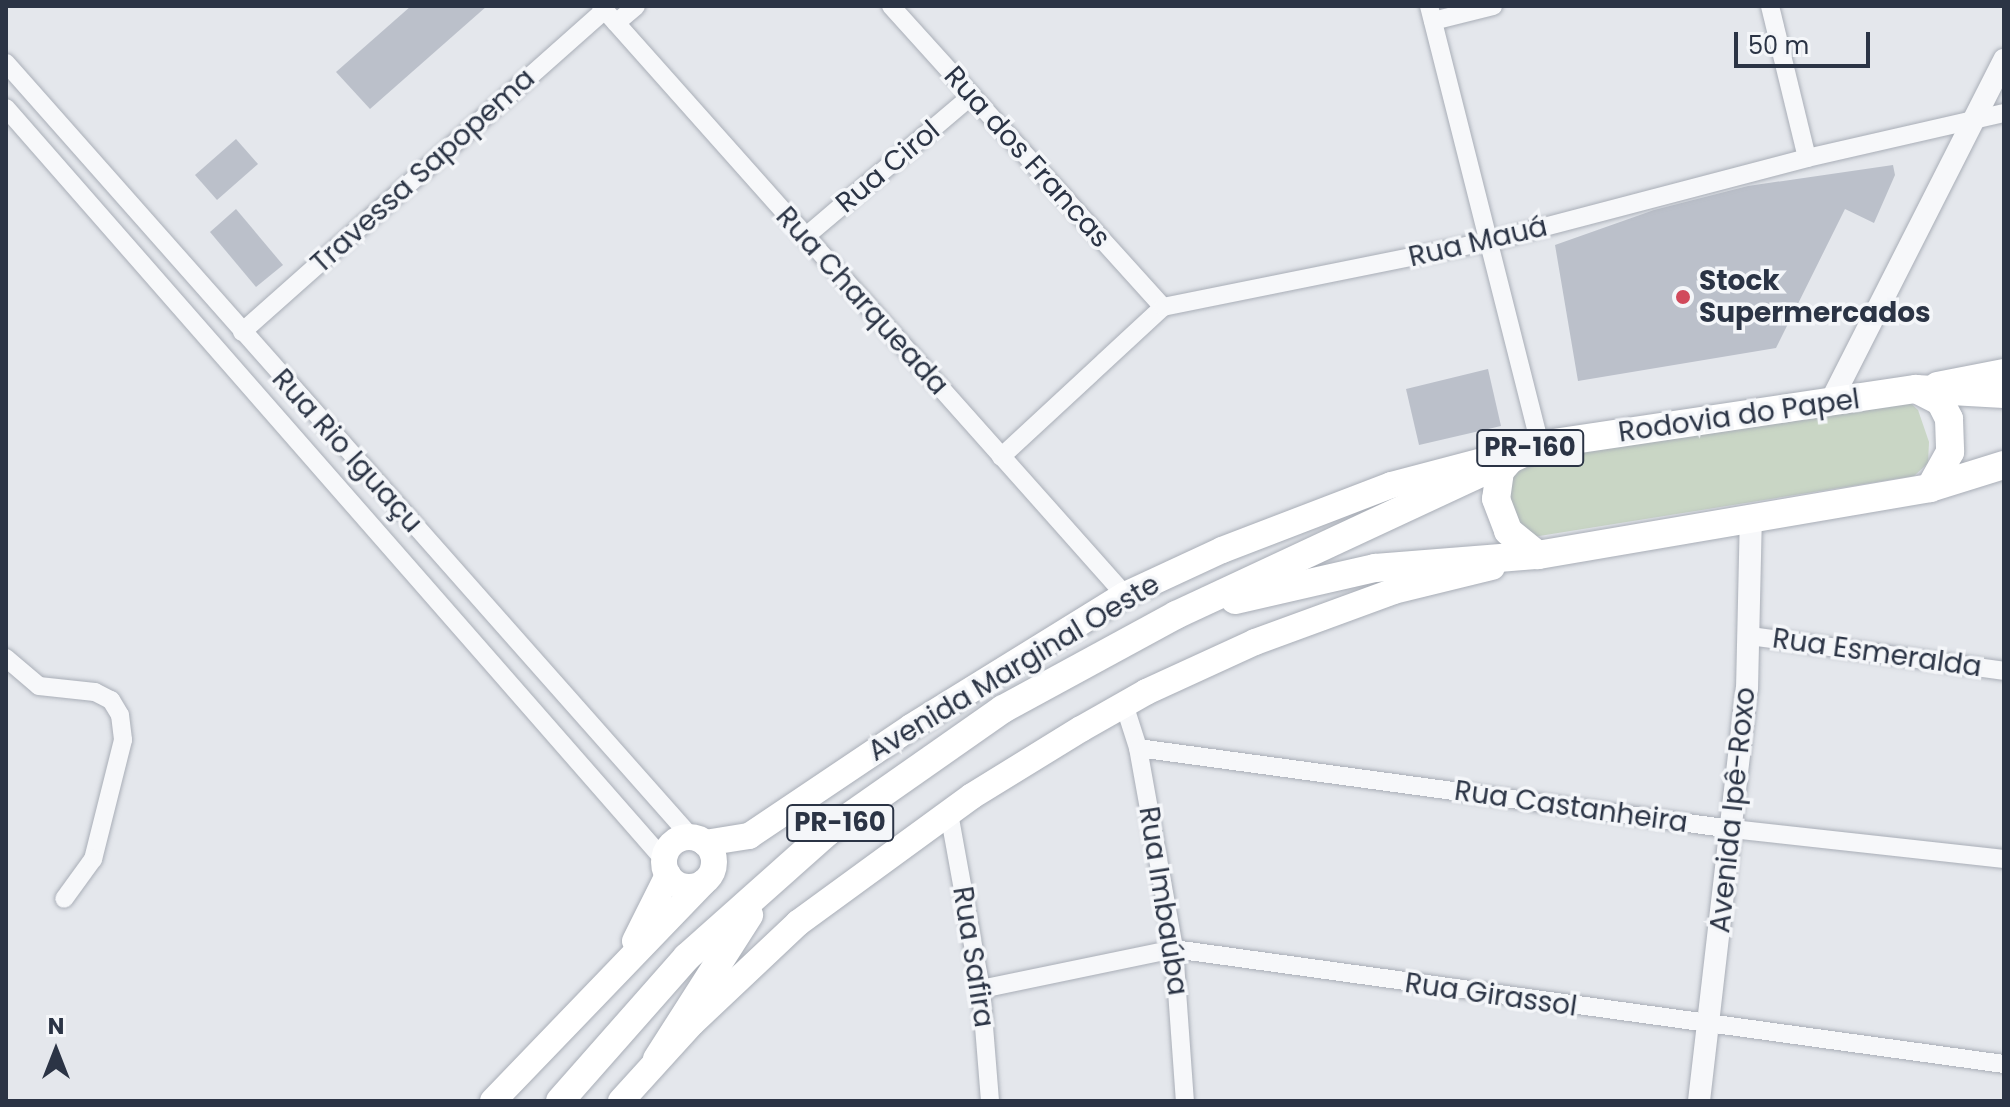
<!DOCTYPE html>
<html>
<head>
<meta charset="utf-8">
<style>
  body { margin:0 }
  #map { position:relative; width:2010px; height:1107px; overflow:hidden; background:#e4e7ec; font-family:Poppins,sans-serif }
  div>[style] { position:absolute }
  .green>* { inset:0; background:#c9d6c5 }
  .building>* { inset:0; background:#bbc0ca }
  .roads { filter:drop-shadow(0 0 2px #a9aeb7) drop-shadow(0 0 2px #a9aeb7) }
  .minor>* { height:18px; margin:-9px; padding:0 9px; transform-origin:9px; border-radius:9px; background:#f7f8fa }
  .tertiary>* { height:22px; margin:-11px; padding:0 11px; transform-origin:11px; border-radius:11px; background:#f7f8fa }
  .secondary>* { height:26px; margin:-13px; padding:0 13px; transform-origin:13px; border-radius:13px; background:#fff }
  .secondary>.ring { margin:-13px; padding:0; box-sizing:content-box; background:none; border:26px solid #fff; border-radius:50% }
  .primary>* { height:28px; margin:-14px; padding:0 14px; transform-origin:14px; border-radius:14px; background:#fff }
  .dots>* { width:22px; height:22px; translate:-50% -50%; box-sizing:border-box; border:4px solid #f4f6f9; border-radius:50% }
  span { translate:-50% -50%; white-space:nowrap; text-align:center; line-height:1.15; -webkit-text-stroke:7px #f4f6f9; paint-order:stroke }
  .shield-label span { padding:2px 6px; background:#f4f6f9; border:2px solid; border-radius:6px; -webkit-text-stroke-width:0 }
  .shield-label { font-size:26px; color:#2b3445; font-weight:700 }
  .street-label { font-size:28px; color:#2b3445 }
  .poi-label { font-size:28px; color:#2b3445; font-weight:700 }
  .left { translate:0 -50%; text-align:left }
  .frame { position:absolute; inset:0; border:8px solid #2b3445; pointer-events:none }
  .north { position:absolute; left:16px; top:1011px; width:80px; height:80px; -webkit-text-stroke:6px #f4f6f9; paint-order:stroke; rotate:0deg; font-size:22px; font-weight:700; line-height:32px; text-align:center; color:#2b3445 }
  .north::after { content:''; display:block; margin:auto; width:28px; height:36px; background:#2b3445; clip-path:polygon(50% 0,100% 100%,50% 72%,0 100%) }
  .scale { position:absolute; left:1734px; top:32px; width:136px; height:36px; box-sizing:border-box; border:4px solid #2b3445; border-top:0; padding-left:10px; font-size:24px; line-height:28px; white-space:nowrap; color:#2b3445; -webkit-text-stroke:6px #f4f6f9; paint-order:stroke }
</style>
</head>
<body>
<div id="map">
  <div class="green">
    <div style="clip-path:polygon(1906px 399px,1918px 410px,1929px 442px,1928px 463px,1914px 476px,1533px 537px,1510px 515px,1511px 459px)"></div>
  </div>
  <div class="building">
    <div style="clip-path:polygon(411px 6px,487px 6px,370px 109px,336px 72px)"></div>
    <div style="clip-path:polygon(236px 139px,258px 164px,217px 200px,195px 175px)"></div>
    <div style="clip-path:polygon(1893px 165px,1895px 175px,1874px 223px,1845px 209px,1776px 348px,1578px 381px,1555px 245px,1654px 210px,1748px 186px)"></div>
    <div style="clip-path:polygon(236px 209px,283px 265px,256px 287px,210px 232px)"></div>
    <div style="clip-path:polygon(1488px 369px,1501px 426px,1419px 445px,1406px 389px)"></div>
  </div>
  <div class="roads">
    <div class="minor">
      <div style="left:601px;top:6px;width:788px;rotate:48.34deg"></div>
      <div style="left:891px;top:6px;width:406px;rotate:47.9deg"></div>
      <div style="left:1429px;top:6px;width:453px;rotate:75.8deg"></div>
      <div style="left:1770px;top:6px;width:156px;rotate:76.3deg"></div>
      <div style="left:1433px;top:21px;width:62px;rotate:-14deg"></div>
      <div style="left:616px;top:23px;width:26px;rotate:-40deg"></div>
      <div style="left:6px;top:63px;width:1034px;rotate:48.49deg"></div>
      <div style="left:6px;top:108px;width:999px;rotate:48.81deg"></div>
      <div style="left:805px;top:237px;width:218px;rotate:-40.3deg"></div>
      <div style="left:242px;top:332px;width:485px;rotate:-41.6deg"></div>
      <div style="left:1001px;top:457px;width:221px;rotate:-42.8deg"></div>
      <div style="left:1163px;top:307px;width:335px;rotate:-11.4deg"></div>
      <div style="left:1491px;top:241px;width:327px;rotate:-14.7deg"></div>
      <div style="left:1807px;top:158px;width:202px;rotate:-12.9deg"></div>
      <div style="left:1750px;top:636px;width:256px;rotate:7.8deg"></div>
      <div style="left:6px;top:658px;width:43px;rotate:40.3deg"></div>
      <div style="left:39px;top:686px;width:56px;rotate:6.1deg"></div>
      <div style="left:95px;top:692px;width:18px;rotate:27deg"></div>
      <div style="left:111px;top:700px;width:17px;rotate:59deg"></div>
      <div style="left:120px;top:715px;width:25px;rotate:83deg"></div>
      <div style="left:123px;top:740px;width:123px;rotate:104.1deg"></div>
      <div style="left:93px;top:859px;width:49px;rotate:125.9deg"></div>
      <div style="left:1124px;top:704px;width:46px;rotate:72.3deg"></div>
      <div style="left:1138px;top:748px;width:204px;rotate:79.8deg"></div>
      <div style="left:1174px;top:949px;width:152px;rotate:85.9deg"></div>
      <div style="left:1138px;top:748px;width:599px;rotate:7.77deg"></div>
      <div style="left:1732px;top:829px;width:274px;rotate:6.3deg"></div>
      <div style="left:949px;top:813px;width:179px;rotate:79.7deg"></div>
      <div style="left:981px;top:989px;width:112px;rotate:85.4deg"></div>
      <div style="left:981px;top:989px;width:197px;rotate:-11.7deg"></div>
      <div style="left:1174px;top:949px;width:838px;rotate:7.89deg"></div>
    </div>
    <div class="tertiary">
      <div style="left:1830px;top:403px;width:385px;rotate:-63.1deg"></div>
      <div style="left:1699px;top:1101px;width:415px;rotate:-83.4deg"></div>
      <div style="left:1747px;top:689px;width:170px;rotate:-88.7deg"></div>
    </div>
    <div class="secondary">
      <div style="left:1937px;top:385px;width:68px;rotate:-11deg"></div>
      <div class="ring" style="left:664px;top:837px;width:24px;height:24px"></div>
      <div style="left:705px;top:843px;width:45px;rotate:-9deg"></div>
      <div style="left:749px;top:836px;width:195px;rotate:-33.9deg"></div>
      <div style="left:911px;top:727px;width:251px;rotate:-31.7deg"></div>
      <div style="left:1125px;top:595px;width:107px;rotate:-24.9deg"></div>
      <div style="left:1222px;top:550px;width:181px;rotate:-21deg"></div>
      <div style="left:1391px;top:485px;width:106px;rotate:-14.7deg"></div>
      <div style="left:635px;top:941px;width:74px;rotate:-63.4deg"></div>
      <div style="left:493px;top:1101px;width:303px;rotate:-46.1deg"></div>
      <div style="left:621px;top:1101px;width:105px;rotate:-47.7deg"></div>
      <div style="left:692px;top:1023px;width:146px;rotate:-43.3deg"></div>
      <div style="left:798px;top:923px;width:215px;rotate:-36.1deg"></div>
      <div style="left:972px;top:796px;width:128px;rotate:-31.6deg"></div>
      <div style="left:1081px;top:729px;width:75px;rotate:-29.6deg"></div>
      <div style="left:1146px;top:692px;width:120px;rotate:-24.6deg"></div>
      <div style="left:1255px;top:642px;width:148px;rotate:-20.1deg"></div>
      <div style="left:1394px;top:591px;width:101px;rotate:-13.8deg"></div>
    </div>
    <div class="primary">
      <div style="left:1916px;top:389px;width:27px;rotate:27deg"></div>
      <div style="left:1940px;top:401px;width:20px;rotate:63deg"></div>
      <div style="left:1949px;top:419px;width:33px;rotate:88deg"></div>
      <div style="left:1950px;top:452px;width:41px;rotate:119.1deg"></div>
      <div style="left:1517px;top:452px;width:25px;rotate:132deg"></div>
      <div style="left:1500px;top:471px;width:28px;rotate:98deg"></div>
      <div style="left:1496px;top:499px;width:34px;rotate:69deg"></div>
      <div style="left:1508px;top:531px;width:38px;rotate:39deg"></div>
      <div style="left:1235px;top:600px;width:144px;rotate:-12.9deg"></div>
      <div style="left:1375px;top:568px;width:164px;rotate:-4.6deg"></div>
      <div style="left:1538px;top:555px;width:398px;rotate:-9.7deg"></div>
      <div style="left:1930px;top:488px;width:77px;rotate:-17.3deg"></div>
      <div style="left:657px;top:1059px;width:171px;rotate:-57.4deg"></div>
      <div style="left:560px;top:1101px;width:192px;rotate:-48.6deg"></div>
      <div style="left:687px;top:957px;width:186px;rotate:-41.7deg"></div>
      <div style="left:826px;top:833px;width:216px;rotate:-35deg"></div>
      <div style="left:1003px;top:709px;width:197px;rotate:-28.5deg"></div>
      <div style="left:1176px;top:615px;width:402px;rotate:-25deg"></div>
      <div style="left:1540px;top:445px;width:380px;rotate:-8.5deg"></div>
      <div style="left:1916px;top:389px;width:88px;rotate:3.3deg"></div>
    </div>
  </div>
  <div class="dots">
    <div style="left:1683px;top:297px;background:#d1495b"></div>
  </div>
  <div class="shield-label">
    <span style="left:1530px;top:448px">PR-160</span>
    <span style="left:840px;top:823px">PR-160</span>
  </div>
  <div class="street-label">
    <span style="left:1027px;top:157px;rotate:48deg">Rua dos Francas</span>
    <span style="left:888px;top:167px;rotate:-40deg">Rua Cirol</span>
    <span style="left:423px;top:171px;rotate:-42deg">Travessa Sapopema</span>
    <span style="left:1478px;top:242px;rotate:-13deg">Rua Mauá</span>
    <span style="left:862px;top:301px;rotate:48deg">Rua Charqueada</span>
    <span style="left:1739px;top:416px;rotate:-8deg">Rodovia do Papel</span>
    <span style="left:347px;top:451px;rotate:48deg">Rua Rio Iguaçu</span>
    <span style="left:1877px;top:653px;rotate:8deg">Rua Esmeralda</span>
    <span style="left:1014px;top:668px;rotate:-31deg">Avenida Marginal Oeste</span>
    <span style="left:1571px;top:807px;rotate:8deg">Rua Castanheira</span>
    <span style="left:1733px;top:810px;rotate:-84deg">Avenida Ipê-Roxo</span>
    <span style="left:1163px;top:901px;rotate:81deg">Rua Imbaúba</span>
    <span style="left:973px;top:957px;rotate:81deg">Rua Safira</span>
    <span style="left:1491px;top:995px;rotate:8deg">Rua Girassol</span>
  </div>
  <div class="poi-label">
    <span class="left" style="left:1699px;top:297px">Stock<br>Supermercados</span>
  </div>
  <div class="frame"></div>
  <div class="north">N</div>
  <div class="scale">50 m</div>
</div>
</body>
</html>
